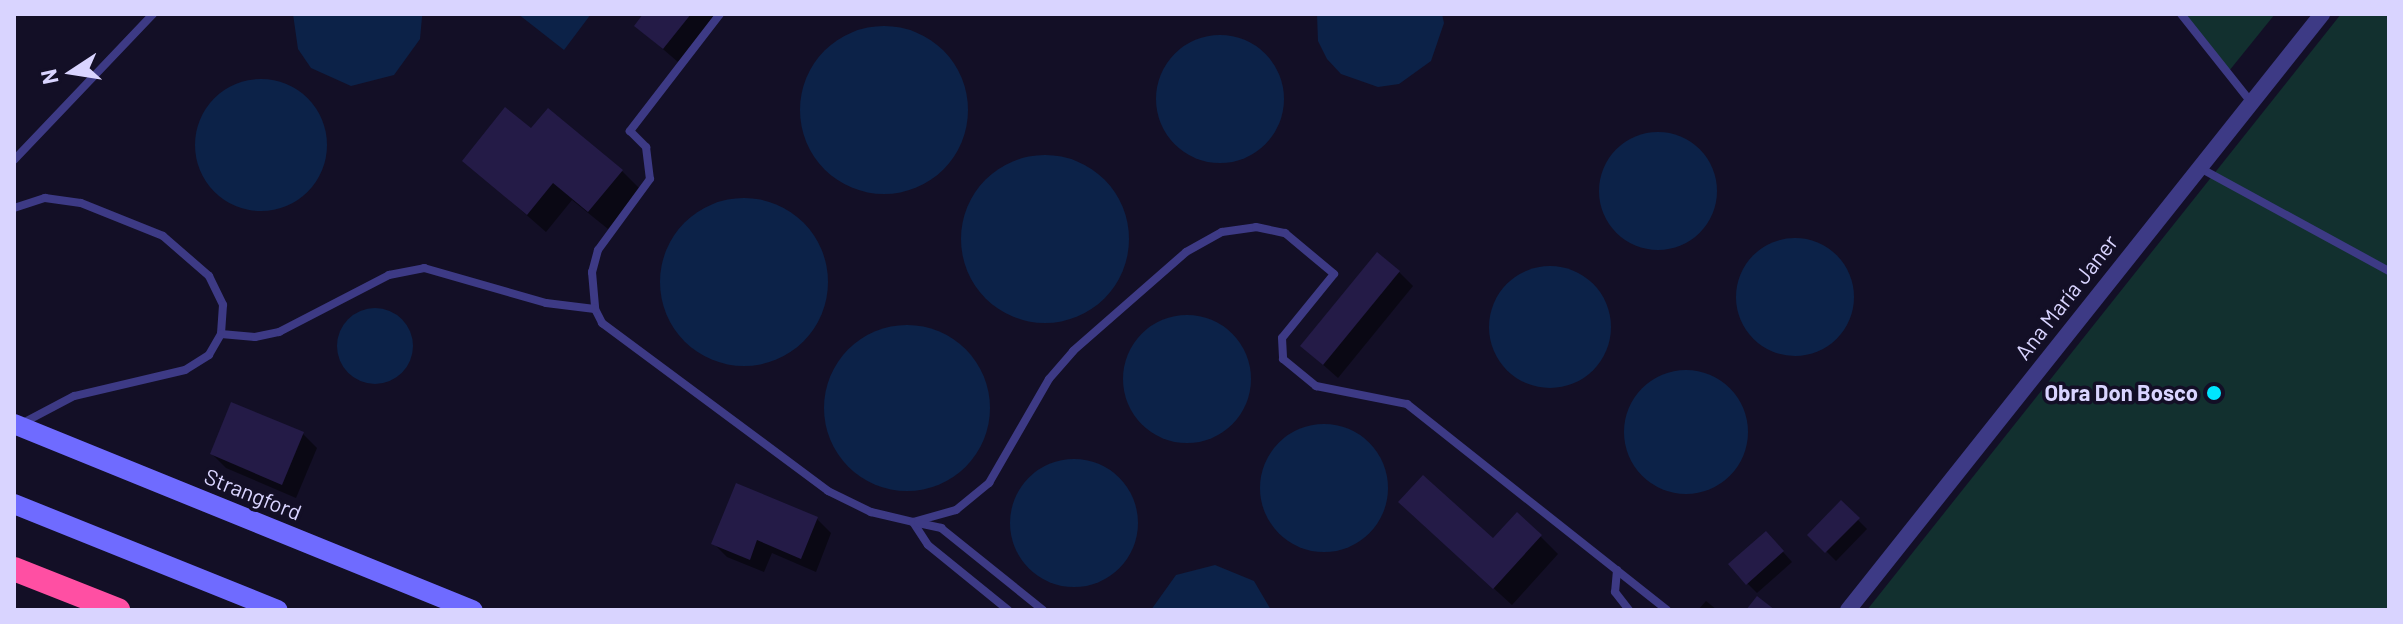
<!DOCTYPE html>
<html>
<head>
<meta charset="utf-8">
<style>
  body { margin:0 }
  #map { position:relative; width:2403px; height:624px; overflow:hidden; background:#130f26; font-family:Barlow,sans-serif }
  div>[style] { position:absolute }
  .green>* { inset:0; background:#12302f }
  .water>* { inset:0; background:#0c2248 }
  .round { border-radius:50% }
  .shadow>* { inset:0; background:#0007 }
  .building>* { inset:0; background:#241b47 }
  .lane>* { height:8px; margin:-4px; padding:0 4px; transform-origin:4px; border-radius:4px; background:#3d3a85 }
  .street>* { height:16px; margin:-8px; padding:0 8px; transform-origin:8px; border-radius:8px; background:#3d3a85 }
  .secondary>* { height:20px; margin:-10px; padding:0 10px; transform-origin:10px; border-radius:10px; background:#6f6bff }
  .highway>* { height:24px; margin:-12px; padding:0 12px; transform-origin:12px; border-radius:12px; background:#ff4fa3 }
  .dots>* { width:22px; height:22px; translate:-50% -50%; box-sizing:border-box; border:4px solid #130f26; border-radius:50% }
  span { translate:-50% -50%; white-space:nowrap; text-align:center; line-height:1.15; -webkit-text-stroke:7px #130f26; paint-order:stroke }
  .street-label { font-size:22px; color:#d9d4ff }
  .poi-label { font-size:22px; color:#d9d4ff; font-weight:700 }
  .right { translate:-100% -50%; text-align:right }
  .frame { position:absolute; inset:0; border:16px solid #d9d4ff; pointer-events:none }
  .north { position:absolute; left:32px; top:32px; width:80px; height:80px; -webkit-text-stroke:6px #130f26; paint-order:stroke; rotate:258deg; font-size:22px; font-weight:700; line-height:32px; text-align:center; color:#d9d4ff }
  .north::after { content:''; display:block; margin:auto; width:28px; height:36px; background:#d9d4ff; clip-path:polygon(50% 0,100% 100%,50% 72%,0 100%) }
</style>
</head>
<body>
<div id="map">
  <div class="green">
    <div style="clip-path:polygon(2181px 14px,2275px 14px,2229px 71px)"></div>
    <div style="clip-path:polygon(2341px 14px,2389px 14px,2389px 610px,1867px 610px)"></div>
  </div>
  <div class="water">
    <div style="clip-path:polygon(293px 14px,422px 14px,422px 17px,420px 39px,394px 75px,351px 86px,311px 68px,298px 49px)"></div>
    <div style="clip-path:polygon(518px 14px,591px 14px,564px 50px)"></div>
    <div style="clip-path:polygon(1317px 14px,1442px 14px,1444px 23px,1431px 61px,1399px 84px,1378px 87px,1341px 74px,1327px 59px,1318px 41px)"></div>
    <div class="round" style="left:800px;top:26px;width:168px;height:168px"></div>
    <div class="round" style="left:1156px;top:35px;width:128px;height:128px"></div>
    <div class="round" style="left:195px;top:79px;width:132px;height:132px"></div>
    <div class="round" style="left:1599px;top:132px;width:118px;height:118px"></div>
    <div class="round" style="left:961px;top:155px;width:168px;height:168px"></div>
    <div class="round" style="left:660px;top:198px;width:168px;height:168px"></div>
    <div class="round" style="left:1736px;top:238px;width:118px;height:118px"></div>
    <div class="round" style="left:1489px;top:266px;width:122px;height:122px"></div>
    <div class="round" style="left:337px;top:308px;width:76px;height:76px"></div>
    <div class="round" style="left:1123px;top:315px;width:128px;height:128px"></div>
    <div class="round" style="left:824px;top:325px;width:166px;height:166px"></div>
    <div class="round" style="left:1624px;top:370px;width:124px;height:124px"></div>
    <div class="round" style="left:1260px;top:424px;width:128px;height:128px"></div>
    <div class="round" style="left:1010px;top:459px;width:128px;height:128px"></div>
    <div style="clip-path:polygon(1215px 565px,1254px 581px,1271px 610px,1151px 610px,1176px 575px)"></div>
  </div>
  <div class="shadow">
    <div style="clip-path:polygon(646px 14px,716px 14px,678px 62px,636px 26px)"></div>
    <div style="clip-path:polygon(531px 131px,622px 171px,640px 189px,608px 229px,572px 200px,546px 232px,464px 160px)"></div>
    <div style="clip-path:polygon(1399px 272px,1413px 286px,1338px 378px,1302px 346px)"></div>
    <div style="clip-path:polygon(303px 434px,317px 448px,296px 498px,226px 468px,212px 454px)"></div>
    <div style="clip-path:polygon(737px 486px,817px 519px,831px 533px,816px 572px,772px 553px,764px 572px,727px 557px,713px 543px)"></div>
    <div style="clip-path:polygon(1841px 503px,1867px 529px,1836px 561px,1810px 535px)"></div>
    <div style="clip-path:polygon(1419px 520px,1493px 541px,1540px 536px,1558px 554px,1512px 605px)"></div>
    <div style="clip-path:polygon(1775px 543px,1792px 562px,1757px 593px,1747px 583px)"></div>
    <div style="clip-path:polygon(1706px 601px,1717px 610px,1698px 610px)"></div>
  </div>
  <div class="building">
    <div style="clip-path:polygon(643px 14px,691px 14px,663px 49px,634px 26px)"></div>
    <div style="clip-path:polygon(505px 107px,531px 128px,548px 108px,623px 170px,588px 212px,553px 183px,527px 215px,462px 161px)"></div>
    <div style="clip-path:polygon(1377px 252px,1400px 271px,1323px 365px,1300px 346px)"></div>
    <div style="clip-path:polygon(231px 402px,304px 432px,282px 485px,210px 454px)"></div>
    <div style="clip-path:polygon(1423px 475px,1493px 538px,1517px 512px,1542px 535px,1493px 589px,1398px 502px)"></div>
    <div style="clip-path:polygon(736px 483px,818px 517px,801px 559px,757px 540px,750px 560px,711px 544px)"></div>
    <div style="clip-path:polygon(1841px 500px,1860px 518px,1825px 553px,1807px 535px)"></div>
    <div style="clip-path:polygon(1766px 531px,1784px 551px,1746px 585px,1728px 564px)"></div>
    <div style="clip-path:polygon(1757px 596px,1775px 610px,1746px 610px)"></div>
  </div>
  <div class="lane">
    <div style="left:720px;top:14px;width:148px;rotate:127.6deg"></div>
    <div style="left:630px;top:131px;width:23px;rotate:45deg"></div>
    <div style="left:646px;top:147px;width:32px;rotate:83deg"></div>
    <div style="left:650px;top:179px;width:88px;rotate:126.2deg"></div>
    <div style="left:598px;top:250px;width:23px;rotate:105deg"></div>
    <div style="left:592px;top:272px;width:37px;rotate:85deg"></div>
    <div style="left:595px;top:309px;width:16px;rotate:63deg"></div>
    <div style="left:602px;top:323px;width:282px;rotate:36.6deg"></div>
    <div style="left:828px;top:491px;width:48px;rotate:26deg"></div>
    <div style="left:871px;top:512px;width:43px;rotate:13.4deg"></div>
    <div style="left:913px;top:522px;width:45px;rotate:-15.6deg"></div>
    <div style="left:956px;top:510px;width:43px;rotate:-39.3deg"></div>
    <div style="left:989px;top:483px;width:120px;rotate:-60deg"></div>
    <div style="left:1049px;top:379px;width:37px;rotate:-49deg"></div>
    <div style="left:1073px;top:351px;width:150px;rotate:-41.2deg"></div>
    <div style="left:1186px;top:252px;width:41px;rotate:-29.1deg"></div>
    <div style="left:1222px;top:232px;width:34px;rotate:-8deg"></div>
    <div style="left:1256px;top:227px;width:30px;rotate:12deg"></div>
    <div style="left:1285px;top:233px;width:64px;rotate:39.9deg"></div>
    <div style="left:1334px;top:274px;width:82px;rotate:129.1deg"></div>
    <div style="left:1282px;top:338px;width:21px;rotate:87deg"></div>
    <div style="left:1283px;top:359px;width:43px;rotate:39.3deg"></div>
    <div style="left:1316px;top:386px;width:93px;rotate:11.2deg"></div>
    <div style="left:1407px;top:404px;width:332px;rotate:38.4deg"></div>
    <div style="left:2181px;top:14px;width:112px;rotate:51.5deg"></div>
    <div style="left:14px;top:160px;width:202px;rotate:-46.4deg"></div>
    <div style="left:2200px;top:168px;width:215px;rotate:28.6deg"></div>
    <div style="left:14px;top:208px;width:33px;rotate:-18deg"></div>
    <div style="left:45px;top:198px;width:36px;rotate:8deg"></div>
    <div style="left:81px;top:203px;width:88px;rotate:21.9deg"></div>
    <div style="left:163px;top:236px;width:61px;rotate:41deg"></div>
    <div style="left:209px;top:276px;width:32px;rotate:64deg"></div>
    <div style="left:223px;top:305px;width:29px;rotate:94deg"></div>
    <div style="left:221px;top:334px;width:24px;rotate:120deg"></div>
    <div style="left:209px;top:355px;width:28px;rotate:148deg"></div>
    <div style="left:185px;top:370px;width:114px;rotate:166.8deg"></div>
    <div style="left:74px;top:396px;width:60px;rotate:152.2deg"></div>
    <div style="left:221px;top:334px;width:34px;rotate:5deg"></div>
    <div style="left:255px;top:337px;width:25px;rotate:-12deg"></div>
    <div style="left:279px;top:332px;width:124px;rotate:-27.4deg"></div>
    <div style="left:389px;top:275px;width:36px;rotate:-11deg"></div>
    <div style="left:424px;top:268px;width:127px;rotate:16deg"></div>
    <div style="left:546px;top:303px;width:49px;rotate:7deg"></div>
    <div style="left:913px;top:522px;width:27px;rotate:57deg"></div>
    <div style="left:928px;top:545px;width:103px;rotate:39.1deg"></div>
    <div style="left:918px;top:523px;width:24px;rotate:12deg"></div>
    <div style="left:941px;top:528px;width:131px;rotate:38.8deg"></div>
    <div style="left:1617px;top:570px;width:22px;rotate:95deg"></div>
    <div style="left:1615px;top:592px;width:23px;rotate:52deg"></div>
  </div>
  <div class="street">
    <div style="left:1848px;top:610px;width:762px;rotate:-51.5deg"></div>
  </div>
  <div class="secondary">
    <div style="left:14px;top:424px;width:495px;rotate:22.1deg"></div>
    <div style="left:14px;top:504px;width:284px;rotate:21.9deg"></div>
  </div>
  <div class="highway">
    <div style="left:14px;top:569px;width:112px;rotate:21.5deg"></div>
  </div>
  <div class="dots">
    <div style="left:2214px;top:393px;background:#00e5ff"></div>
  </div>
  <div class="street-label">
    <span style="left:2066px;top:297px;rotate:-52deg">Ana María Janer</span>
    <span style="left:253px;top:494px;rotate:22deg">Strangford</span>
  </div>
  <div class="poi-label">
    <span class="right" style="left:2198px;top:393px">Obra Don Bosco</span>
  </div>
  <div class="frame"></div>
  <div class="north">N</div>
</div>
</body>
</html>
